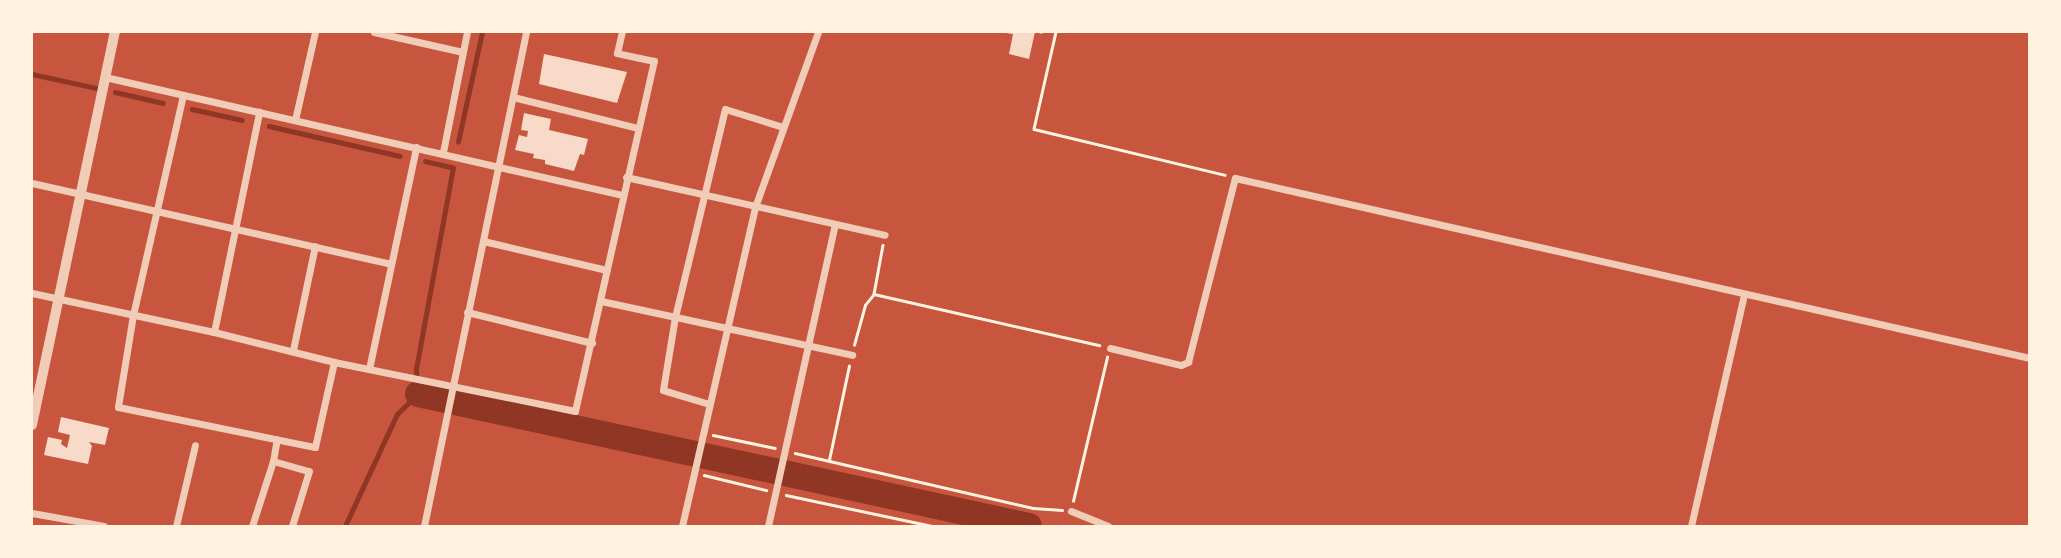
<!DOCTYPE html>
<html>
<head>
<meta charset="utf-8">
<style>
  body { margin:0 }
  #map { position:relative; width:2061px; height:558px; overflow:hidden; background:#c8553d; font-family:"Asap Condensed",sans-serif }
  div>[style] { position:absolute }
  .stream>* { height:4.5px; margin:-2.25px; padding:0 2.25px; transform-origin:2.25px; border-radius:2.25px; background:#8f3625 }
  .river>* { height:26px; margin:-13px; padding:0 13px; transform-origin:13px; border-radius:13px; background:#8f3625 }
  .building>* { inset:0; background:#f7dbc8 }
  .path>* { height:2.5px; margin:-1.25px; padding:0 1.25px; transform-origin:1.25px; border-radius:1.25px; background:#fff3e0 }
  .minor>* { height:7px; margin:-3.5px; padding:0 3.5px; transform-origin:3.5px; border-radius:3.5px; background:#f1ccb7 }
  .tertiary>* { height:10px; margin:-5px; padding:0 5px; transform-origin:5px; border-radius:5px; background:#f1ccb7 }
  span { translate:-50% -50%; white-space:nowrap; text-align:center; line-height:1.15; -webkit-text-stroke:7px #fff3e0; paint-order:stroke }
  .frame { position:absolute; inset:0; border:33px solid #fff3e0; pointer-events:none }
</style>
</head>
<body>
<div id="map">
  <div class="stream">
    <div style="left:32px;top:74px;width:66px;rotate:12.3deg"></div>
    <div style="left:115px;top:92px;width:49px;rotate:12.9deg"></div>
    <div style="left:192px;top:109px;width:51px;rotate:12.4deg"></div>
    <div style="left:269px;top:126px;width:134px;rotate:12.9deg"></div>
    <div style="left:458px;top:142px;width:113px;rotate:-77.7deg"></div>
    <div style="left:345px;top:526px;width:123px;rotate:-65.1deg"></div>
    <div style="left:397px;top:414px;width:29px;rotate:-44deg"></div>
    <div style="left:418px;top:394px;width:25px;rotate:-95deg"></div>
    <div style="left:416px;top:369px;width:204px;rotate:-79.6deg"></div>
    <div style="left:453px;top:168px;width:28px;rotate:-167deg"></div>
  </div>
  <div class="river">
    <div style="left:418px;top:394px;width:625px;rotate:12.19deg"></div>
  </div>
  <div class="building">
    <div style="clip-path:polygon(1006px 33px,1006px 32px,1043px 32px,1042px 34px,1035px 32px,1029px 59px,1009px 54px,1013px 34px)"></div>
    <div style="clip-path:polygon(544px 54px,627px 72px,617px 103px,539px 84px)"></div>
    <div style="clip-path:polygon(524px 113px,551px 119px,549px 130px,588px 139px,584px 155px,580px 154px,574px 171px,545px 164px,545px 160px,533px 158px,534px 154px,515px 150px,519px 135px,527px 137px,528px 131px,521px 130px)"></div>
    <div style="clip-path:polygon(61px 417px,109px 428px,105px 445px,89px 442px,92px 446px,88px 464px,44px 455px,48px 437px,62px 440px,61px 444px,67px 448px,70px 435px,58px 432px)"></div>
  </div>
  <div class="path">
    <div style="left:1056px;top:32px;width:99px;rotate:102.8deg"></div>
    <div style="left:1034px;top:129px;width:196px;rotate:13.5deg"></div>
    <div style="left:883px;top:245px;width:50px;rotate:100.4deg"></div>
    <div style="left:874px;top:294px;width:231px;rotate:12.8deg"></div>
    <div style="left:854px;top:345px;width:41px;rotate:-74.6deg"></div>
    <div style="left:865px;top:305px;width:14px;rotate:-51deg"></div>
    <div style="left:713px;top:435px;width:63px;rotate:11.8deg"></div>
    <div style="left:795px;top:453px;width:244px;rotate:13deg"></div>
    <div style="left:1033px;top:508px;width:29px;rotate:4deg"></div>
    <div style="left:829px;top:460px;width:96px;rotate:-78deg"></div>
    <div style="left:704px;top:475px;width:64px;rotate:13.6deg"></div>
    <div style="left:786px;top:495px;width:149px;rotate:12deg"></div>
    <div style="left:1073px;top:501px;width:148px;rotate:-76.7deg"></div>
  </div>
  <div class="minor">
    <div style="left:374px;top:32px;width:91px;rotate:12.7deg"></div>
    <div style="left:105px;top:77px;width:530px;rotate:12.86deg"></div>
    <div style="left:183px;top:95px;width:226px;rotate:102.8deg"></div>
    <div style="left:133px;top:315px;width:93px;rotate:99.3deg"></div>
    <div style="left:118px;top:407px;width:201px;rotate:11.5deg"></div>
    <div style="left:315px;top:447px;width:87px;rotate:-77.4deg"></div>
    <div style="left:513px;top:97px;width:128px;rotate:14deg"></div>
    <div style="left:295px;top:120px;width:90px;rotate:-77.2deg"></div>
    <div style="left:443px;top:152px;width:122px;rotate:-78.7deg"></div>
    <div style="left:626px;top:177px;width:265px;rotate:12.6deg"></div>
    <div style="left:32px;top:183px;width:368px;rotate:12.7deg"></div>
    <div style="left:483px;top:241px;width:127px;rotate:13.2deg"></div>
    <div style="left:32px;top:293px;width:186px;rotate:12.1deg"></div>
    <div style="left:214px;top:332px;width:124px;rotate:14deg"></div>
    <div style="left:334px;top:362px;width:246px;rotate:11.5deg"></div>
    <div style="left:575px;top:411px;width:359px;rotate:-77.3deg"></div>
    <div style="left:654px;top:61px;width:38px;rotate:-168deg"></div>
    <div style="left:617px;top:53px;width:22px;rotate:-77deg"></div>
    <div style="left:601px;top:301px;width:257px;rotate:12.1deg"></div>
    <div style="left:467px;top:312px;width:129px;rotate:13.9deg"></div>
    <div style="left:214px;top:332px;width:225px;rotate:-78.4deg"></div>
    <div style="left:1110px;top:348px;width:73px;rotate:13.5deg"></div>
    <div style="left:1181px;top:365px;width:8px;rotate:-23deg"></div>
    <div style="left:1188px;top:362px;width:190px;rotate:-75.7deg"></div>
    <div style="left:1235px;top:178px;width:815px;rotate:12.76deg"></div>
    <div style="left:293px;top:350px;width:106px;rotate:-78.1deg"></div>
    <div style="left:369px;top:369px;width:227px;rotate:-78deg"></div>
    <div style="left:709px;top:404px;width:48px;rotate:-163.1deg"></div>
    <div style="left:663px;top:390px;width:74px;rotate:-80.7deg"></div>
    <div style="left:675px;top:317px;width:214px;rotate:-76.5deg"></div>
    <div style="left:725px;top:109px;width:61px;rotate:17.2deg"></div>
    <div style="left:273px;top:461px;width:37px;rotate:16deg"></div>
    <div style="left:309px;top:471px;width:58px;rotate:107.2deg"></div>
    <div style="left:1071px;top:511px;width:40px;rotate:22deg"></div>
    <div style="left:32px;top:513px;width:73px;rotate:10.2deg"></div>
    <div style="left:176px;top:526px;width:83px;rotate:-76.8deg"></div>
    <div style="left:252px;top:526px;width:68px;rotate:-72.1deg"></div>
    <div style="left:273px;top:461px;width:22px;rotate:-80deg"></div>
    <div style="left:424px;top:526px;width:504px;rotate:-78.33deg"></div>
    <div style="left:682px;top:526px;width:327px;rotate:-77.1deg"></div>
    <div style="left:755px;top:207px;width:186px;rotate:-70.2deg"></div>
    <div style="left:768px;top:526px;width:308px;rotate:-77.5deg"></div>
    <div style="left:1691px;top:526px;width:238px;rotate:-77.1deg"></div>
  </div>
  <div class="tertiary">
    <div style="left:32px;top:425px;width:402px;rotate:-78.1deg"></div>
  </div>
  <div class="frame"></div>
</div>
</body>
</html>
